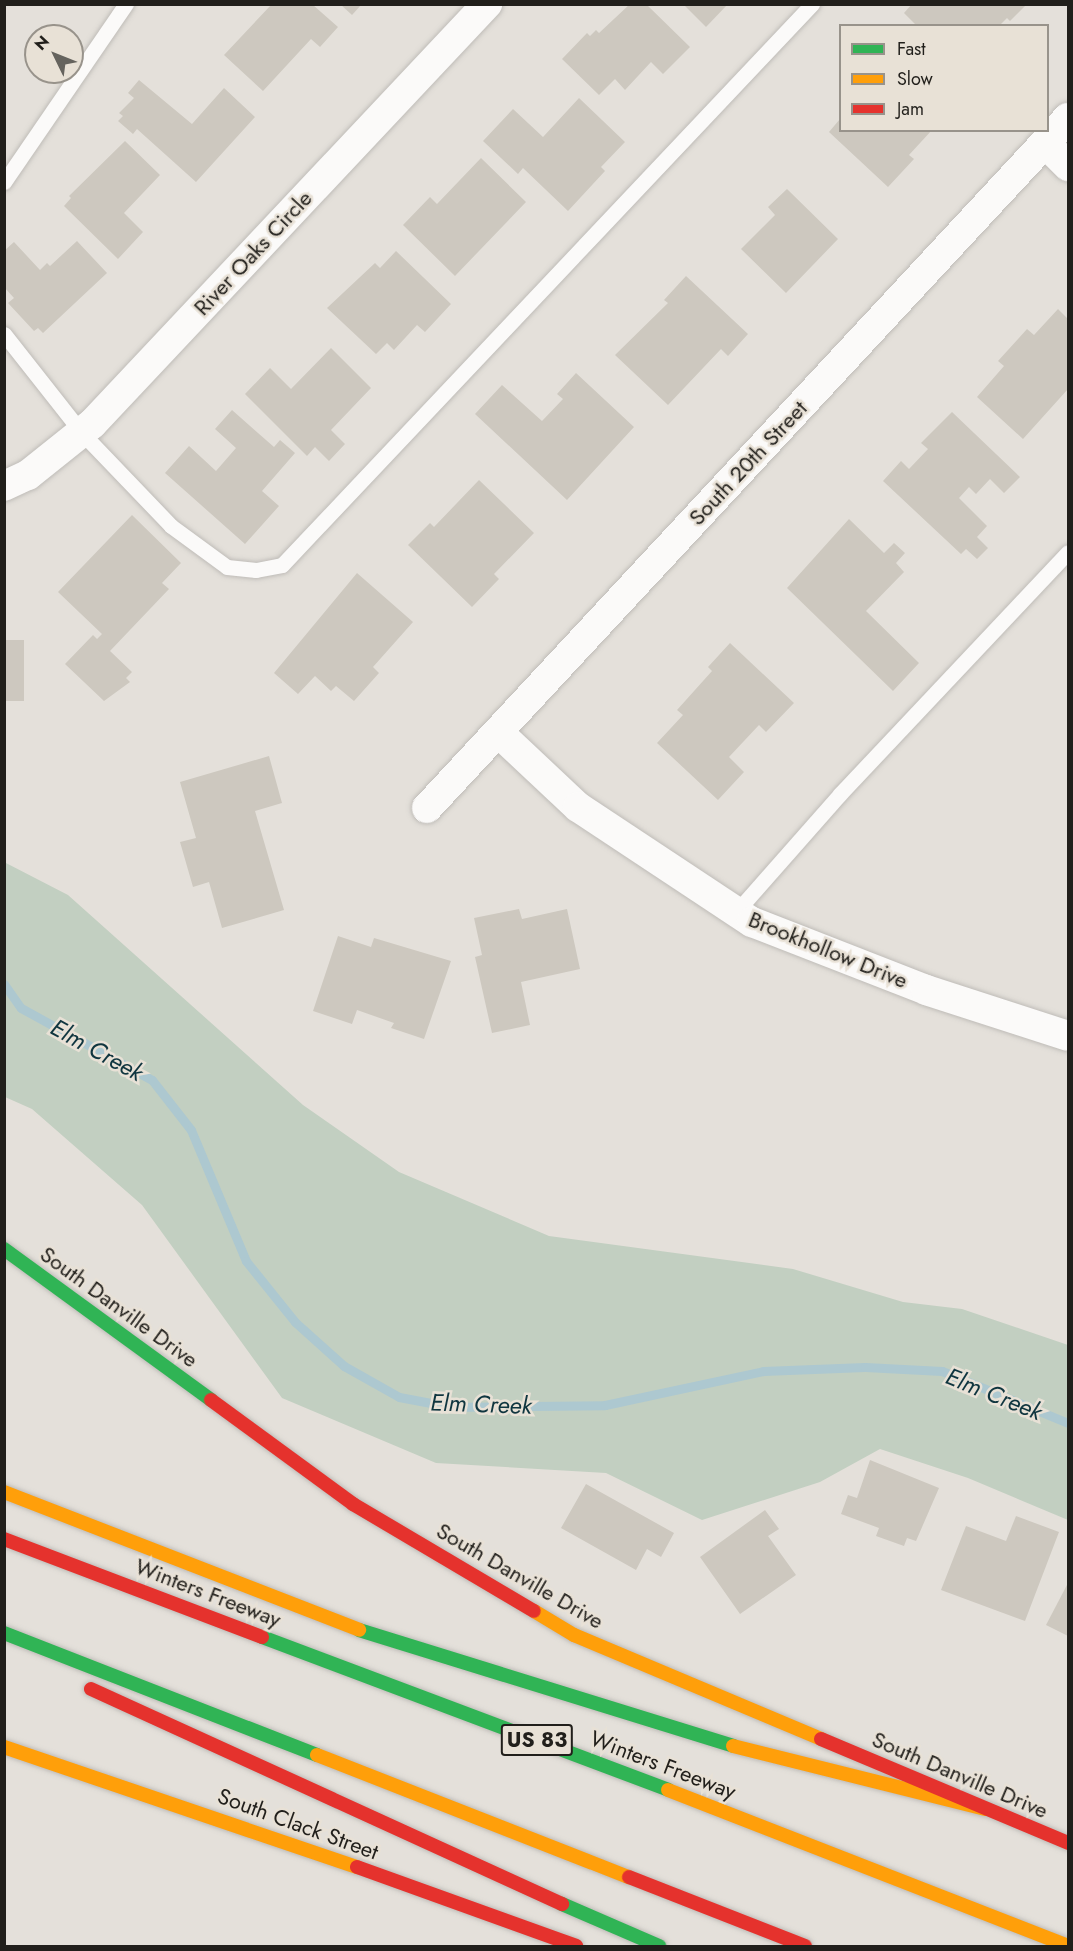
<!DOCTYPE html>
<html>
<head>
<meta charset="utf-8">
<style>
  body { margin:0 }
  #map { position:relative; width:1073px; height:1951px; overflow:hidden; background:#e4e0da; font-family:Jost,sans-serif }
  div>[style] { position:absolute }
  .green>* { inset:0; background:#c2cfc1 }
  .stream>* { height:9px; margin:-4.5px; padding:0 4.5px; transform-origin:4.5px; border-radius:4.5px; background:#adc8d0 }
  .building>* { inset:0; background:#cdc8bf }
  .roads { filter:drop-shadow(0 0 2px #bfbcb8) drop-shadow(0 0 2px #bfbcb8) }
  .lane>* { height:15px; margin:-7.5px; padding:0 7.5px; transform-origin:7.5px; border-radius:7.5px; background:#fbfaf9 }
  .street>* { height:30px; margin:-15px; padding:0 15px; transform-origin:15px; border-radius:15px; background:#fbfaf9 }
  .fast>* { height:14px; margin:-7px; padding:0 7px; transform-origin:7px; border-radius:7px; background:#30b455 }
  .slow>* { height:14px; margin:-7px; padding:0 7px; transform-origin:7px; border-radius:7px; background:#ff9f0a }
  .jam>* { height:14px; margin:-7px; padding:0 7px; transform-origin:7px; border-radius:7px; background:#e5322d }
  span { translate:-50% -50%; white-space:nowrap; text-align:center; line-height:1.15; -webkit-text-stroke:5px #e8e1d6; paint-order:stroke }
  .shield-label span { padding:2px 4px; background:#e8e1d6; border:2px solid; border-radius:4px; -webkit-text-stroke-width:0 }
  .shield-label { font-size:21px; color:#211f1b; font-weight:700 }
  .street-label { font-size:22px; color:#211f1b }
  .water-label { font-size:24px; color:#0f353f; font-style:italic }
  .frame { position:absolute; inset:0; border:6px solid #211f1b; pointer-events:none }
  .legend { position:absolute; left:839px; top:24px; width:210px; height:108px; box-sizing:border-box; background:#e8e1d6; border:2px solid #98938b; margin:0; padding:8px 10px; list-style:none; font-size:18px; color:#211f1b }
  .legend li { display:flex; align-items:center; gap:12px; height:30px }
  .legend b { width:30px; border:2px solid #98938b }
  .north { position:absolute; left:24px; top:24px; width:60px; height:60px; box-sizing:border-box; background:#e8e1d6; border:2px solid #98938b; border-radius:50%; rotate:313deg; font-size:16px; font-weight:700; line-height:24px; text-align:center; color:#211f1b }
  .north::after { content:''; display:block; margin:auto; width:21px; height:27px; background:#65635e; clip-path:polygon(50% 0,100% 100%,50% 72%,0 100%) }
</style>
</head>
<body>
<div id="map">
  <div class="green">
    <div style="clip-path:polygon(4px 862px,68px 895px,303px 1105px,399px 1172px,549px 1236px,793px 1269px,903px 1302px,962px 1309px,1068px 1345px,1068px 1520px,968px 1478px,880px 1449px,820px 1482px,702px 1520px,606px 1473px,436px 1463px,282px 1398px,142px 1205px,32px 1109px,5px 1097px)"></div>
  </div>
  <div class="stream">
    <div style="left:4px;top:984px;width:29px;rotate:55deg"></div>
    <div style="left:21px;top:1008px;width:149px;rotate:28.8deg"></div>
    <div style="left:152px;top:1080px;width:63px;rotate:52deg"></div>
    <div style="left:191px;top:1130px;width:142px;rotate:67.2deg"></div>
    <div style="left:246px;top:1261px;width:78px;rotate:51.2deg"></div>
    <div style="left:295px;top:1322px;width:66px;rotate:41.9deg"></div>
    <div style="left:344px;top:1366px;width:63px;rotate:29.4deg"></div>
    <div style="left:399px;top:1397px;width:54px;rotate:10.7deg"></div>
    <div style="left:452px;top:1407px;width:153px;rotate:-0.7deg"></div>
    <div style="left:605px;top:1405px;width:162px;rotate:-12.1deg"></div>
    <div style="left:763px;top:1371px;width:102px;rotate:-2.2deg"></div>
    <div style="left:865px;top:1367px;width:77px;rotate:3deg"></div>
    <div style="left:942px;top:1371px;width:136px;rotate:22.4deg"></div>
  </div>
  <div class="building">
    <div style="clip-path:polygon(340px 4px,362px 4px,352px 15px)"></div>
    <div style="clip-path:polygon(630px 4px,646px 4px,690px 47px,663px 74px,651px 62px,625px 90px,615px 79px,599px 95px,562px 59px,587px 33px,590px 36px,596px 30px,599px 33px)"></div>
    <div style="clip-path:polygon(683px 4px,728px 4px,706px 27px)"></div>
    <div style="clip-path:polygon(912px 4px,1027px 4px,1010px 21px,1007px 18px,999px 26px,917px 26px,904px 13px)"></div>
    <div style="clip-path:polygon(271px 5px,313px 5px,338px 27px,320px 47px,311px 39px,263px 91px,224px 55px)"></div>
    <div style="clip-path:polygon(139px 80px,192px 124px,224px 88px,255px 117px,196px 182px,137px 129px,133px 134px,118px 121px,123px 116px,119px 113px,134px 98px,128px 93px)"></div>
    <div style="clip-path:polygon(579px 98px,625px 142px,601px 167px,605px 171px,568px 211px,523px 168px,518px 174px,483px 141px,513px 109px,543px 137px)"></div>
    <div style="clip-path:polygon(840px 119px,840px 130px,932px 130px,909px 155px,914px 159px,888px 187px,829px 132px)"></div>
    <div style="clip-path:polygon(125px 141px,160px 175px,124px 213px,143px 232px,118px 259px,64px 206px,71px 198px,69px 196px)"></div>
    <div style="clip-path:polygon(481px 158px,526px 202px,455px 276px,403px 225px,430px 197px,437px 204px)"></div>
    <div style="clip-path:polygon(787px 189px,838px 239px,786px 293px,741px 249px,775px 215px,768px 207px)"></div>
    <div style="clip-path:polygon(77px 241px,107px 273px,43px 333px,38px 328px,34px 331px,8px 303px,14px 298px,4px 287px,4px 251px,14px 242px,40px 270px,47px 263px,50px 266px)"></div>
    <div style="clip-path:polygon(396px 251px,451px 304px,425px 332px,417px 325px,394px 350px,387px 343px,376px 354px,327px 308px,375px 263px,380px 268px)"></div>
    <div style="clip-path:polygon(686px 276px,748px 334px,728px 356px,721px 349px,668px 405px,615px 355px,668px 303px,664px 300px)"></div>
    <div style="clip-path:polygon(1058px 309px,1068px 319px,1068px 389px,1023px 439px,977px 397px,1004px 366px,998px 361px,1027px 329px,1034px 335px)"></div>
    <div style="clip-path:polygon(331px 348px,371px 388px,331px 430px,345px 444px,329px 461px,315px 447px,307px 456px,245px 394px,270px 368px,291px 389px)"></div>
    <div style="clip-path:polygon(576px 373px,634px 427px,567px 500px,475px 414px,502px 385px,542px 421px,563px 399px,557px 394px)"></div>
    <div style="clip-path:polygon(232px 410px,274px 447px,280px 440px,295px 453px,262px 491px,279px 506px,245px 544px,165px 473px,189px 446px,216px 471px,236px 448px,215px 429px)"></div>
    <div style="clip-path:polygon(952px 412px,1020px 477px,1004px 493px,990px 479px,976px 494px,969px 487px,959px 498px,987px 526px,977px 537px,988px 548px,977px 559px,966px 549px,961px 554px,883px 481px,901px 461px,909px 469px,928px 449px,921px 443px)"></div>
    <div style="clip-path:polygon(479px 480px,534px 533px,494px 574px,499px 579px,472px 607px,408px 545px,430px 523px,434px 527px)"></div>
    <div style="clip-path:polygon(132px 515px,181px 563px,162px 583px,169px 589px,110px 651px,132px 672px,126px 678px,130px 682px,104px 701px,65px 664px,93px 635px,97px 639px,102px 634px,58px 592px)"></div>
    <div style="clip-path:polygon(849px 519px,884px 553px,894px 543px,905px 553px,896px 563px,904px 572px,866px 611px,919px 663px,893px 691px,787px 588px)"></div>
    <div style="clip-path:polygon(357px 573px,413px 622px,373px 667px,379px 673px,354px 701px,336px 686px,331px 691px,315px 676px,298px 694px,274px 673px)"></div>
    <div style="clip-path:polygon(4px 640px,24px 640px,24px 701px,4px 701px)"></div>
    <div style="clip-path:polygon(730px 643px,794px 703px,766px 732px,759px 725px,729px 757px,744px 772px,718px 800px,657px 743px,683px 715px,677px 710px,712px 671px,708px 667px)"></div>
    <div style="clip-path:polygon(269px 756px,282px 803px,255px 811px,284px 910px,222px 928px,209px 882px,193px 887px,180px 842px,196px 838px,180px 782px)"></div>
    <div style="clip-path:polygon(519px 909px,522px 919px,567px 909px,580px 969px,521px 982px,530px 1025px,492px 1033px,475px 957px,482px 955px,474px 918px)"></div>
    <div style="clip-path:polygon(338px 936px,371px 947px,374px 938px,451px 961px,424px 1039px,391px 1028px,394px 1023px,357px 1010px,352px 1024px,313px 1011px)"></div>
    <div style="clip-path:polygon(870px 1460px,939px 1488px,916px 1541px,907px 1538px,904px 1546px,876px 1536px,879px 1528px,841px 1514px,848px 1495px,857px 1498px)"></div>
    <div style="clip-path:polygon(586px 1484px,674px 1533px,661px 1557px,647px 1549px,636px 1570px,561px 1528px)"></div>
    <div style="clip-path:polygon(765px 1510px,779px 1529px,768px 1536px,796px 1575px,740px 1614px,700px 1557px)"></div>
    <div style="clip-path:polygon(1016px 1516px,1059px 1532px,1025px 1621px,941px 1590px,966px 1526px,1006px 1541px)"></div>
    <div style="clip-path:polygon(1068px 1583px,1068px 1636px,1046px 1625px)"></div>
  </div>
  <div class="roads">
    <div class="lane">
      <div style="left:4px;top:182px;width:216px;rotate:-55.6deg"></div>
      <div style="left:4px;top:334px;width:125px;rotate:51.8deg"></div>
      <div style="left:81px;top:432px;width:130px;rotate:46.2deg"></div>
      <div style="left:171px;top:526px;width:69px;rotate:36.2deg"></div>
      <div style="left:227px;top:567px;width:29px;rotate:6deg"></div>
      <div style="left:256px;top:570px;width:26px;rotate:-11deg"></div>
      <div style="left:282px;top:565px;width:772px;rotate:-46.63deg"></div>
      <div style="left:736px;top:912px;width:157px;rotate:-48.6deg"></div>
      <div style="left:840px;top:794px;width:332px;rotate:-46.7deg"></div>
    </div>
    <div class="street">
      <div style="left:1045px;top:143px;width:33px;rotate:45deg"></div>
      <div style="left:4px;top:486px;width:26px;rotate:-25deg"></div>
      <div style="left:28px;top:475px;width:82px;rotate:-38.6deg"></div>
      <div style="left:92px;top:424px;width:577px;rotate:-46.76deg"></div>
      <div style="left:498px;top:732px;width:110px;rotate:43.2deg"></div>
      <div style="left:578px;top:807px;width:209px;rotate:33.5deg"></div>
      <div style="left:752px;top:922px;width:187px;rotate:21.3deg"></div>
      <div style="left:926px;top:990px;width:149px;rotate:17.9deg"></div>
      <div style="left:427px;top:808px;width:942px;rotate:-47.11deg"></div>
    </div>
    <div class="fast">
      <div style="left:4px;top:1249px;width:256px;rotate:36.1deg"></div>
      <div style="left:359px;top:1630px;width:392px;rotate:17.2deg"></div>
      <div style="left:4px;top:1633px;width:336px;rotate:21.3deg"></div>
      <div style="left:262px;top:1637px;width:434px;rotate:20.6deg"></div>
      <div style="left:562px;top:1904px;width:106px;rotate:23.4deg"></div>
    </div>
    <div class="slow">
      <div style="left:4px;top:1492px;width:381px;rotate:21.2deg"></div>
      <div style="left:534px;top:1611px;width:47px;rotate:31deg"></div>
      <div style="left:574px;top:1635px;width:268px;rotate:22.8deg"></div>
      <div style="left:733px;top:1746px;width:260px;rotate:14deg"></div>
      <div style="left:4px;top:1747px;width:373px;rotate:18.8deg"></div>
      <div style="left:317px;top:1755px;width:335px;rotate:21.4deg"></div>
      <div style="left:668px;top:1790px;width:429px;rotate:21.3deg"></div>
    </div>
    <div class="jam">
      <div style="left:211px;top:1400px;width:176px;rotate:36.2deg"></div>
      <div style="left:353px;top:1504px;width:210px;rotate:30.6deg"></div>
      <div style="left:4px;top:1539px;width:276px;rotate:20.8deg"></div>
      <div style="left:91px;top:1689px;width:518px;rotate:24.54deg"></div>
      <div style="left:821px;top:1739px;width:268px;rotate:22.8deg"></div>
      <div style="left:357px;top:1867px;width:233px;rotate:19.8deg"></div>
      <div style="left:629px;top:1877px;width:189px;rotate:21.4deg"></div>
    </div>
  </div>
  <div class="shield-label">
    <span style="left:537px;top:1740px">US 83</span>
  </div>
  <div class="street-label">
    <span style="left:253px;top:253px;rotate:-47deg">River Oaks Circle</span>
    <span style="left:748px;top:463px;rotate:-47deg">South 20th Street</span>
    <span style="left:828px;top:950px;rotate:22deg">Brookhollow Drive</span>
    <span style="left:119px;top:1307px;rotate:36deg">South Danville Drive</span>
    <span style="left:520px;top:1576px;rotate:30deg">South Danville Drive</span>
    <span style="left:208px;top:1593px;rotate:21deg">Winters Freeway</span>
    <span style="left:663px;top:1765px;rotate:21deg">Winters Freeway</span>
    <span style="left:960px;top:1775px;rotate:23deg">South Danville Drive</span>
    <span style="left:298px;top:1824px;rotate:20deg">South Clack Street</span>
  </div>
  <div class="water-label">
    <span style="left:97px;top:1050px;rotate:29deg">Elm Creek</span>
    <span style="left:994px;top:1394px;rotate:22deg">Elm Creek</span>
    <span style="left:481px;top:1404px;rotate:2deg">Elm Creek</span>
  </div>
  <div class="frame"></div>
  <ul class="legend">
  <li><b style="height:8px;background:#30b455"></b>Fast</li>
  <li><b style="height:8px;background:#ff9f0a"></b>Slow</li>
  <li><b style="height:8px;background:#e5322d"></b>Jam</li>
  </ul>
  <div class="north">N</div>
</div>
</body>
</html>
